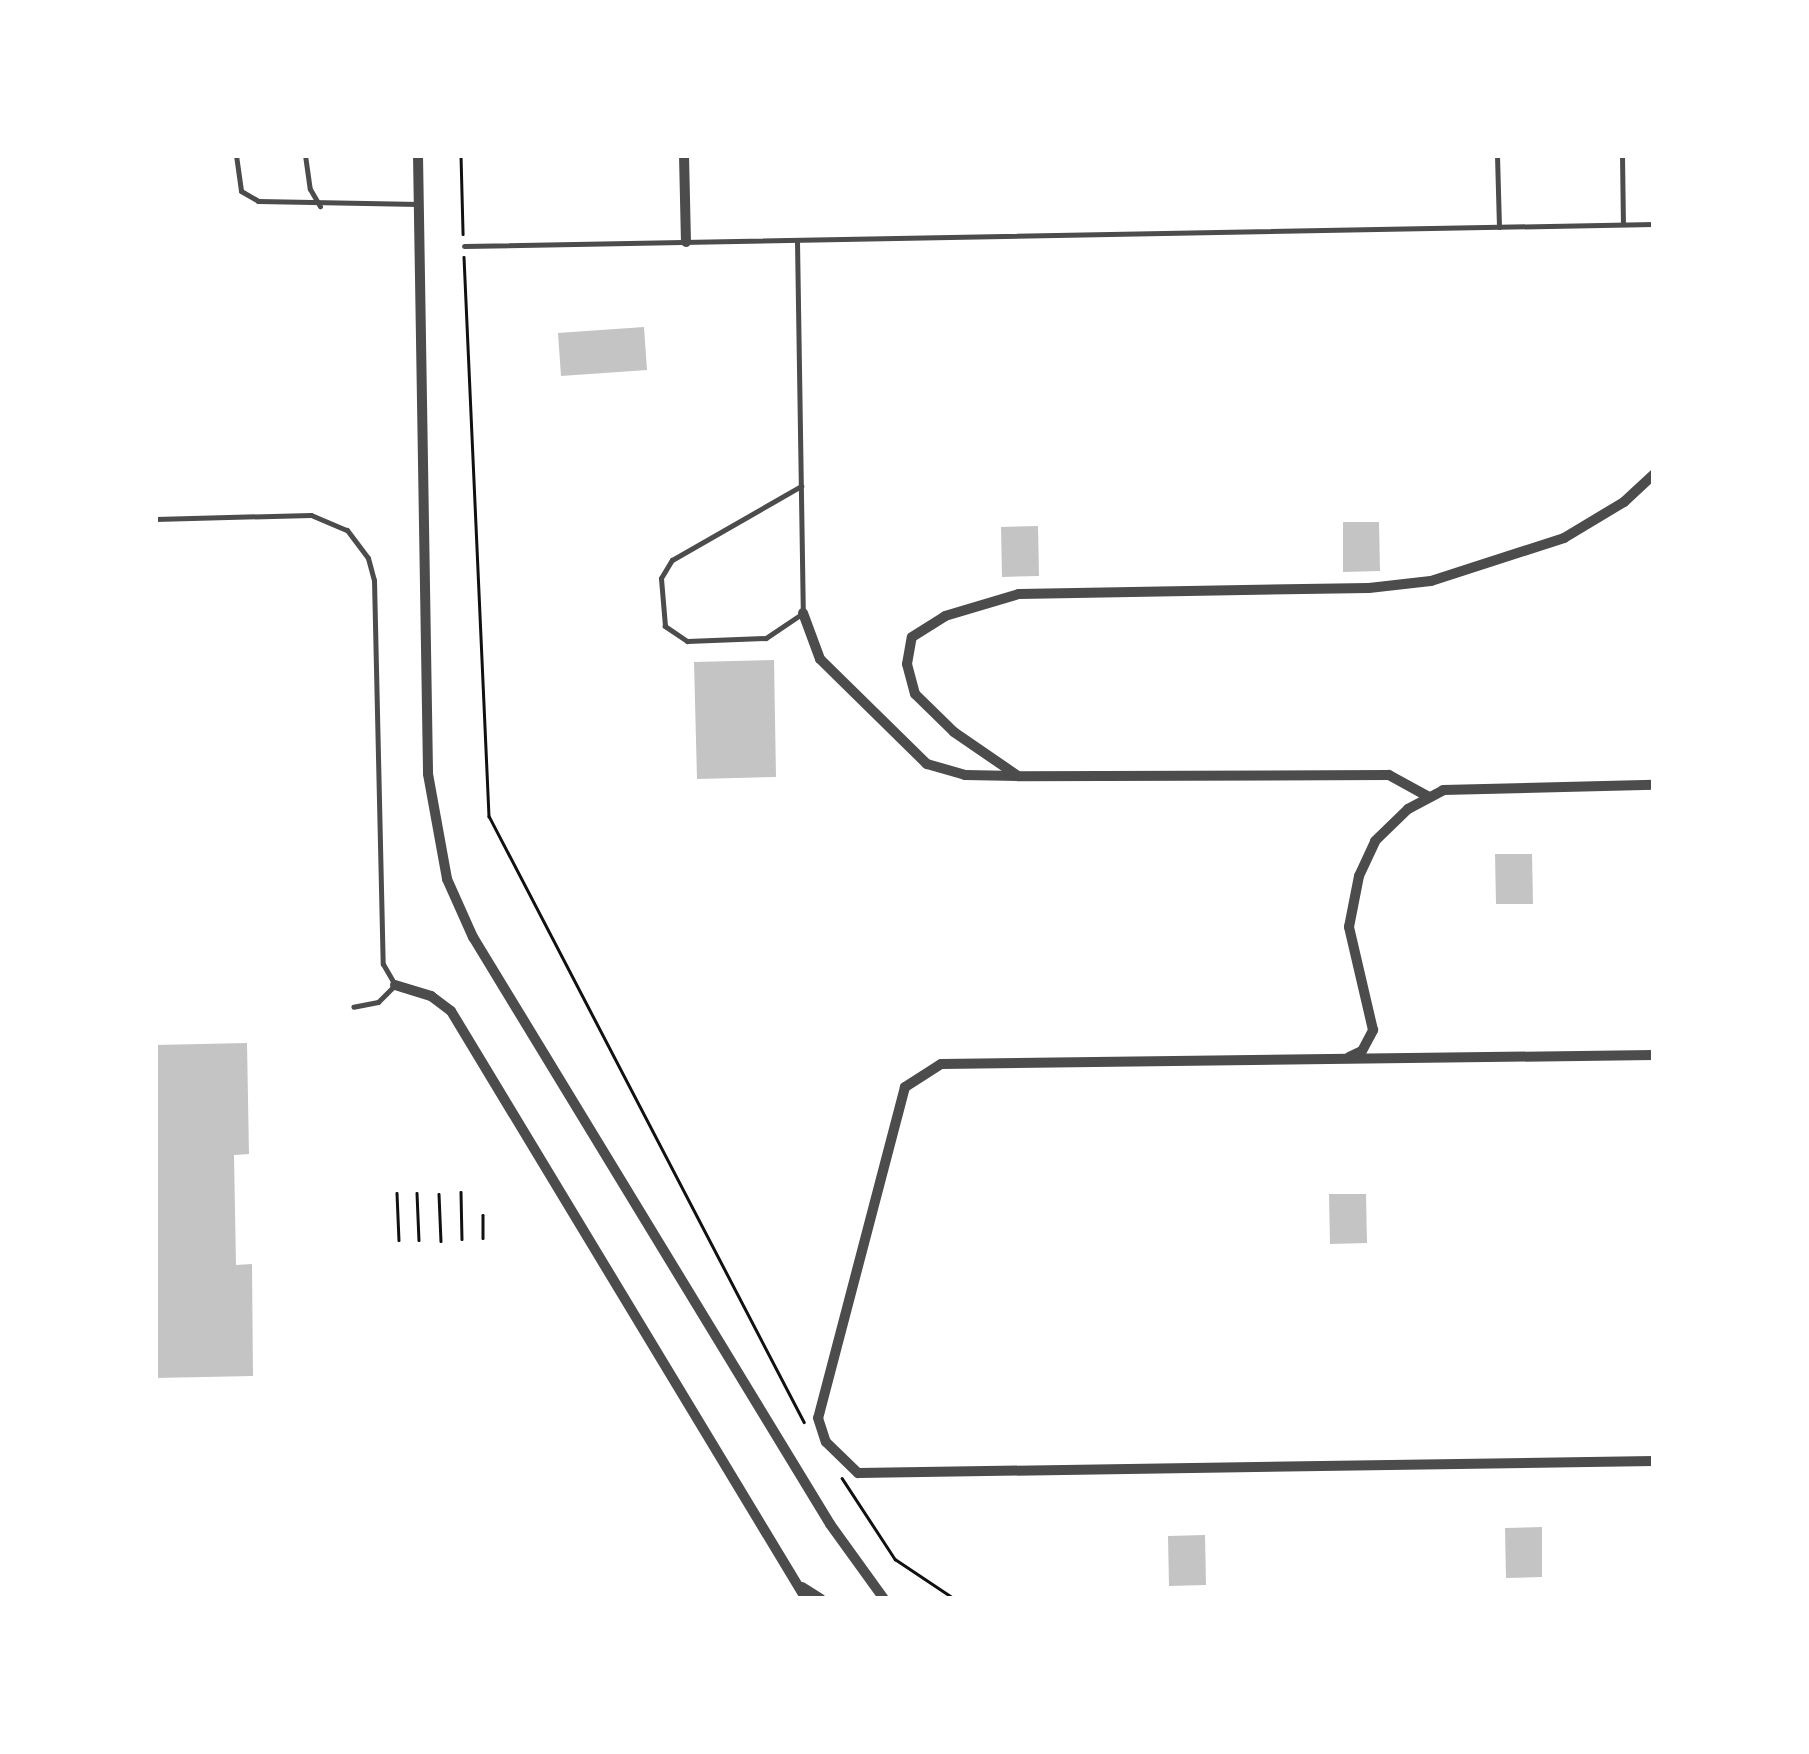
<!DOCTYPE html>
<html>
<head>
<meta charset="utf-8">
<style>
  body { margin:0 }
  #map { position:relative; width:1809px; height:1754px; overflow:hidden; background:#fff; font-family:"Source Sans 3",sans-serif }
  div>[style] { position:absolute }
  .building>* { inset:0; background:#c4c4c4 }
  .path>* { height:2.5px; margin:-1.25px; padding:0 1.25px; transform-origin:1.25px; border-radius:1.25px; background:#111 }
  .service>* { height:5px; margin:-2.5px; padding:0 2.5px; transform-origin:2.5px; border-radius:2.5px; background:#4c4c4c }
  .minor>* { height:10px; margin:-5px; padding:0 5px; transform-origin:5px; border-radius:5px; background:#4c4c4c }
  span { translate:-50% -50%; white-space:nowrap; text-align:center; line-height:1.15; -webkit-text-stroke:9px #fff; paint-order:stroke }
  .frame { position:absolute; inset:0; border:158px solid #fff; pointer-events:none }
</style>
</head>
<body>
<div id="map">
  <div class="building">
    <div style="clip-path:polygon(644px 327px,647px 370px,561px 376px,558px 333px)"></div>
    <div style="clip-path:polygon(1343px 522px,1379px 522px,1380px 571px,1343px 572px)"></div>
    <div style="clip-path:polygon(1038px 526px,1039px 576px,1002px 577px,1001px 527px)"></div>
    <div style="clip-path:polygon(774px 660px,776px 777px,697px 779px,694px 662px)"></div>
    <div style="clip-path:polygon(1495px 854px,1532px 854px,1533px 904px,1496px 904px)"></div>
    <div style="clip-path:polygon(247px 1043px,249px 1154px,234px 1155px,236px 1265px,252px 1264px,253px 1376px,155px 1378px,155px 1045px)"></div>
    <div style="clip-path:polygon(1329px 1194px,1366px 1194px,1367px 1243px,1330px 1244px)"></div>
    <div style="clip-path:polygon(1542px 1527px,1542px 1577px,1506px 1578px,1505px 1528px)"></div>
    <div style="clip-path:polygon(1205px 1535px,1206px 1585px,1169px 1586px,1168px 1536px)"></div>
  </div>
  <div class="path">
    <div style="left:461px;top:155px;width:79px;rotate:88.5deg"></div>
    <div style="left:464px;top:257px;width:560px;rotate:87.44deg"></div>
    <div style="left:489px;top:816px;width:683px;rotate:62.53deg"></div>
    <div style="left:461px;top:1192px;width:47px;rotate:88.8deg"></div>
    <div style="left:397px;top:1193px;width:47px;rotate:87.6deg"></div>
    <div style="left:417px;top:1193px;width:47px;rotate:87.6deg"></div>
    <div style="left:439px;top:1194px;width:47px;rotate:87.6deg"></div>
    <div style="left:483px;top:1215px;width:23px;rotate:90deg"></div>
    <div style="left:842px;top:1478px;width:97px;rotate:56.8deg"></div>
    <div style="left:895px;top:1559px;width:72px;rotate:33.7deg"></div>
  </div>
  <div class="service">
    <div style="left:236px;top:155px;width:36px;rotate:82deg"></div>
    <div style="left:241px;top:191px;width:20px;rotate:30deg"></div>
    <div style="left:258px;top:201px;width:161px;rotate:1.1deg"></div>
    <div style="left:305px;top:155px;width:34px;rotate:82deg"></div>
    <div style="left:310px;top:189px;width:20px;rotate:60deg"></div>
    <div style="left:1497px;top:155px;width:72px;rotate:88.4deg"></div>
    <div style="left:1622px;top:155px;width:69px;rotate:89.2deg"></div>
    <div style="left:797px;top:241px;width:372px;rotate:89.1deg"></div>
    <div style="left:803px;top:613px;width:45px;rotate:146deg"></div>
    <div style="left:766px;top:638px;width:79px;rotate:177.8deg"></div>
    <div style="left:687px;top:641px;width:27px;rotate:-146deg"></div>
    <div style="left:665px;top:626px;width:48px;rotate:-94.8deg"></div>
    <div style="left:661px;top:578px;width:21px;rotate:-59deg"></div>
    <div style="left:672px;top:560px;width:149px;rotate:-29.8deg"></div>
    <div style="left:464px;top:246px;width:1190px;rotate:-1.06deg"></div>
    <div style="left:155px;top:519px;width:156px;rotate:-1.5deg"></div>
    <div style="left:311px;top:515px;width:39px;rotate:23deg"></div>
    <div style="left:347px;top:530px;width:35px;rotate:53deg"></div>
    <div style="left:368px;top:558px;width:23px;rotate:75deg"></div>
    <div style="left:374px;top:580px;width:384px;rotate:88.7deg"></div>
    <div style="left:383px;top:964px;width:24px;rotate:60deg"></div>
    <div style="left:395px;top:985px;width:24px;rotate:135deg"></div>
    <div style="left:378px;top:1002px;width:25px;rotate:169deg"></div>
  </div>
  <div class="minor">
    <div style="left:418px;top:155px;width:619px;rotate:89.07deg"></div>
    <div style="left:428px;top:774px;width:107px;rotate:79.7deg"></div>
    <div style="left:447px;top:879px;width:64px;rotate:65.9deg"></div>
    <div style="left:473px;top:937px;width:687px;rotate:58.69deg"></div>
    <div style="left:830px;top:1524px;width:92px;rotate:54.2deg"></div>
    <div style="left:684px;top:155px;width:87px;rotate:88.7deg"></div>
    <div style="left:803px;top:613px;width:49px;rotate:69.7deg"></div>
    <div style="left:820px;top:659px;width:150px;rotate:44.5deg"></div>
    <div style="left:927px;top:764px;width:40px;rotate:16deg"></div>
    <div style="left:965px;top:775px;width:52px;rotate:1.1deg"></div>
    <div style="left:1429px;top:797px;width:46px;rotate:-151.2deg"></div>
    <div style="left:1389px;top:775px;width:371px;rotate:179.8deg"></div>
    <div style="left:1018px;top:776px;width:78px;rotate:-145.5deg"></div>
    <div style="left:954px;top:732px;width:54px;rotate:-135.7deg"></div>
    <div style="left:915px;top:694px;width:31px;rotate:-105deg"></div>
    <div style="left:907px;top:664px;width:27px;rotate:-80deg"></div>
    <div style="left:912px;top:637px;width:39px;rotate:-32deg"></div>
    <div style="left:945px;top:616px;width:77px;rotate:-16.6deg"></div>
    <div style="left:1019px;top:594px;width:350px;rotate:-1deg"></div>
    <div style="left:1369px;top:588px;width:62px;rotate:-6.4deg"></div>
    <div style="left:1431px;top:581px;width:140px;rotate:-17.9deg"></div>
    <div style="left:1564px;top:538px;width:70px;rotate:-31deg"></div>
    <div style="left:1624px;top:502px;width:41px;rotate:-43deg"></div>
    <div style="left:395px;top:985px;width:38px;rotate:17deg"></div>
    <div style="left:431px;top:996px;width:25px;rotate:37deg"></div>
    <div style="left:451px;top:1011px;width:687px;rotate:58.88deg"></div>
    <div style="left:1654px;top:1055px;width:713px;rotate:179.28deg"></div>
    <div style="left:941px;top:1064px;width:43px;rotate:147.4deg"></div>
    <div style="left:905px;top:1087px;width:342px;rotate:104.7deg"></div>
    <div style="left:818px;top:1418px;width:25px;rotate:72deg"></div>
    <div style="left:826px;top:1442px;width:45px;rotate:44.1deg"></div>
    <div style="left:858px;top:1473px;width:796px;rotate:-0.86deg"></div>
    <div style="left:1349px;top:1057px;width:14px;rotate:-25deg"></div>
    <div style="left:1362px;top:1051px;width:24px;rotate:-62deg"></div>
    <div style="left:1373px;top:1030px;width:106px;rotate:-103.1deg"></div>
    <div style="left:1349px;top:927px;width:52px;rotate:-78.9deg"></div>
    <div style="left:1359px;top:876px;width:38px;rotate:-65deg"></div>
    <div style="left:1375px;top:841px;width:46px;rotate:-44.1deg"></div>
    <div style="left:1408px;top:809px;width:40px;rotate:-28deg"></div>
    <div style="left:1443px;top:790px;width:211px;rotate:-1.4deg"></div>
    <div style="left:802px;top:1587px;width:22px;rotate:32deg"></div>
  </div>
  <div class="frame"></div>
</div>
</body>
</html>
